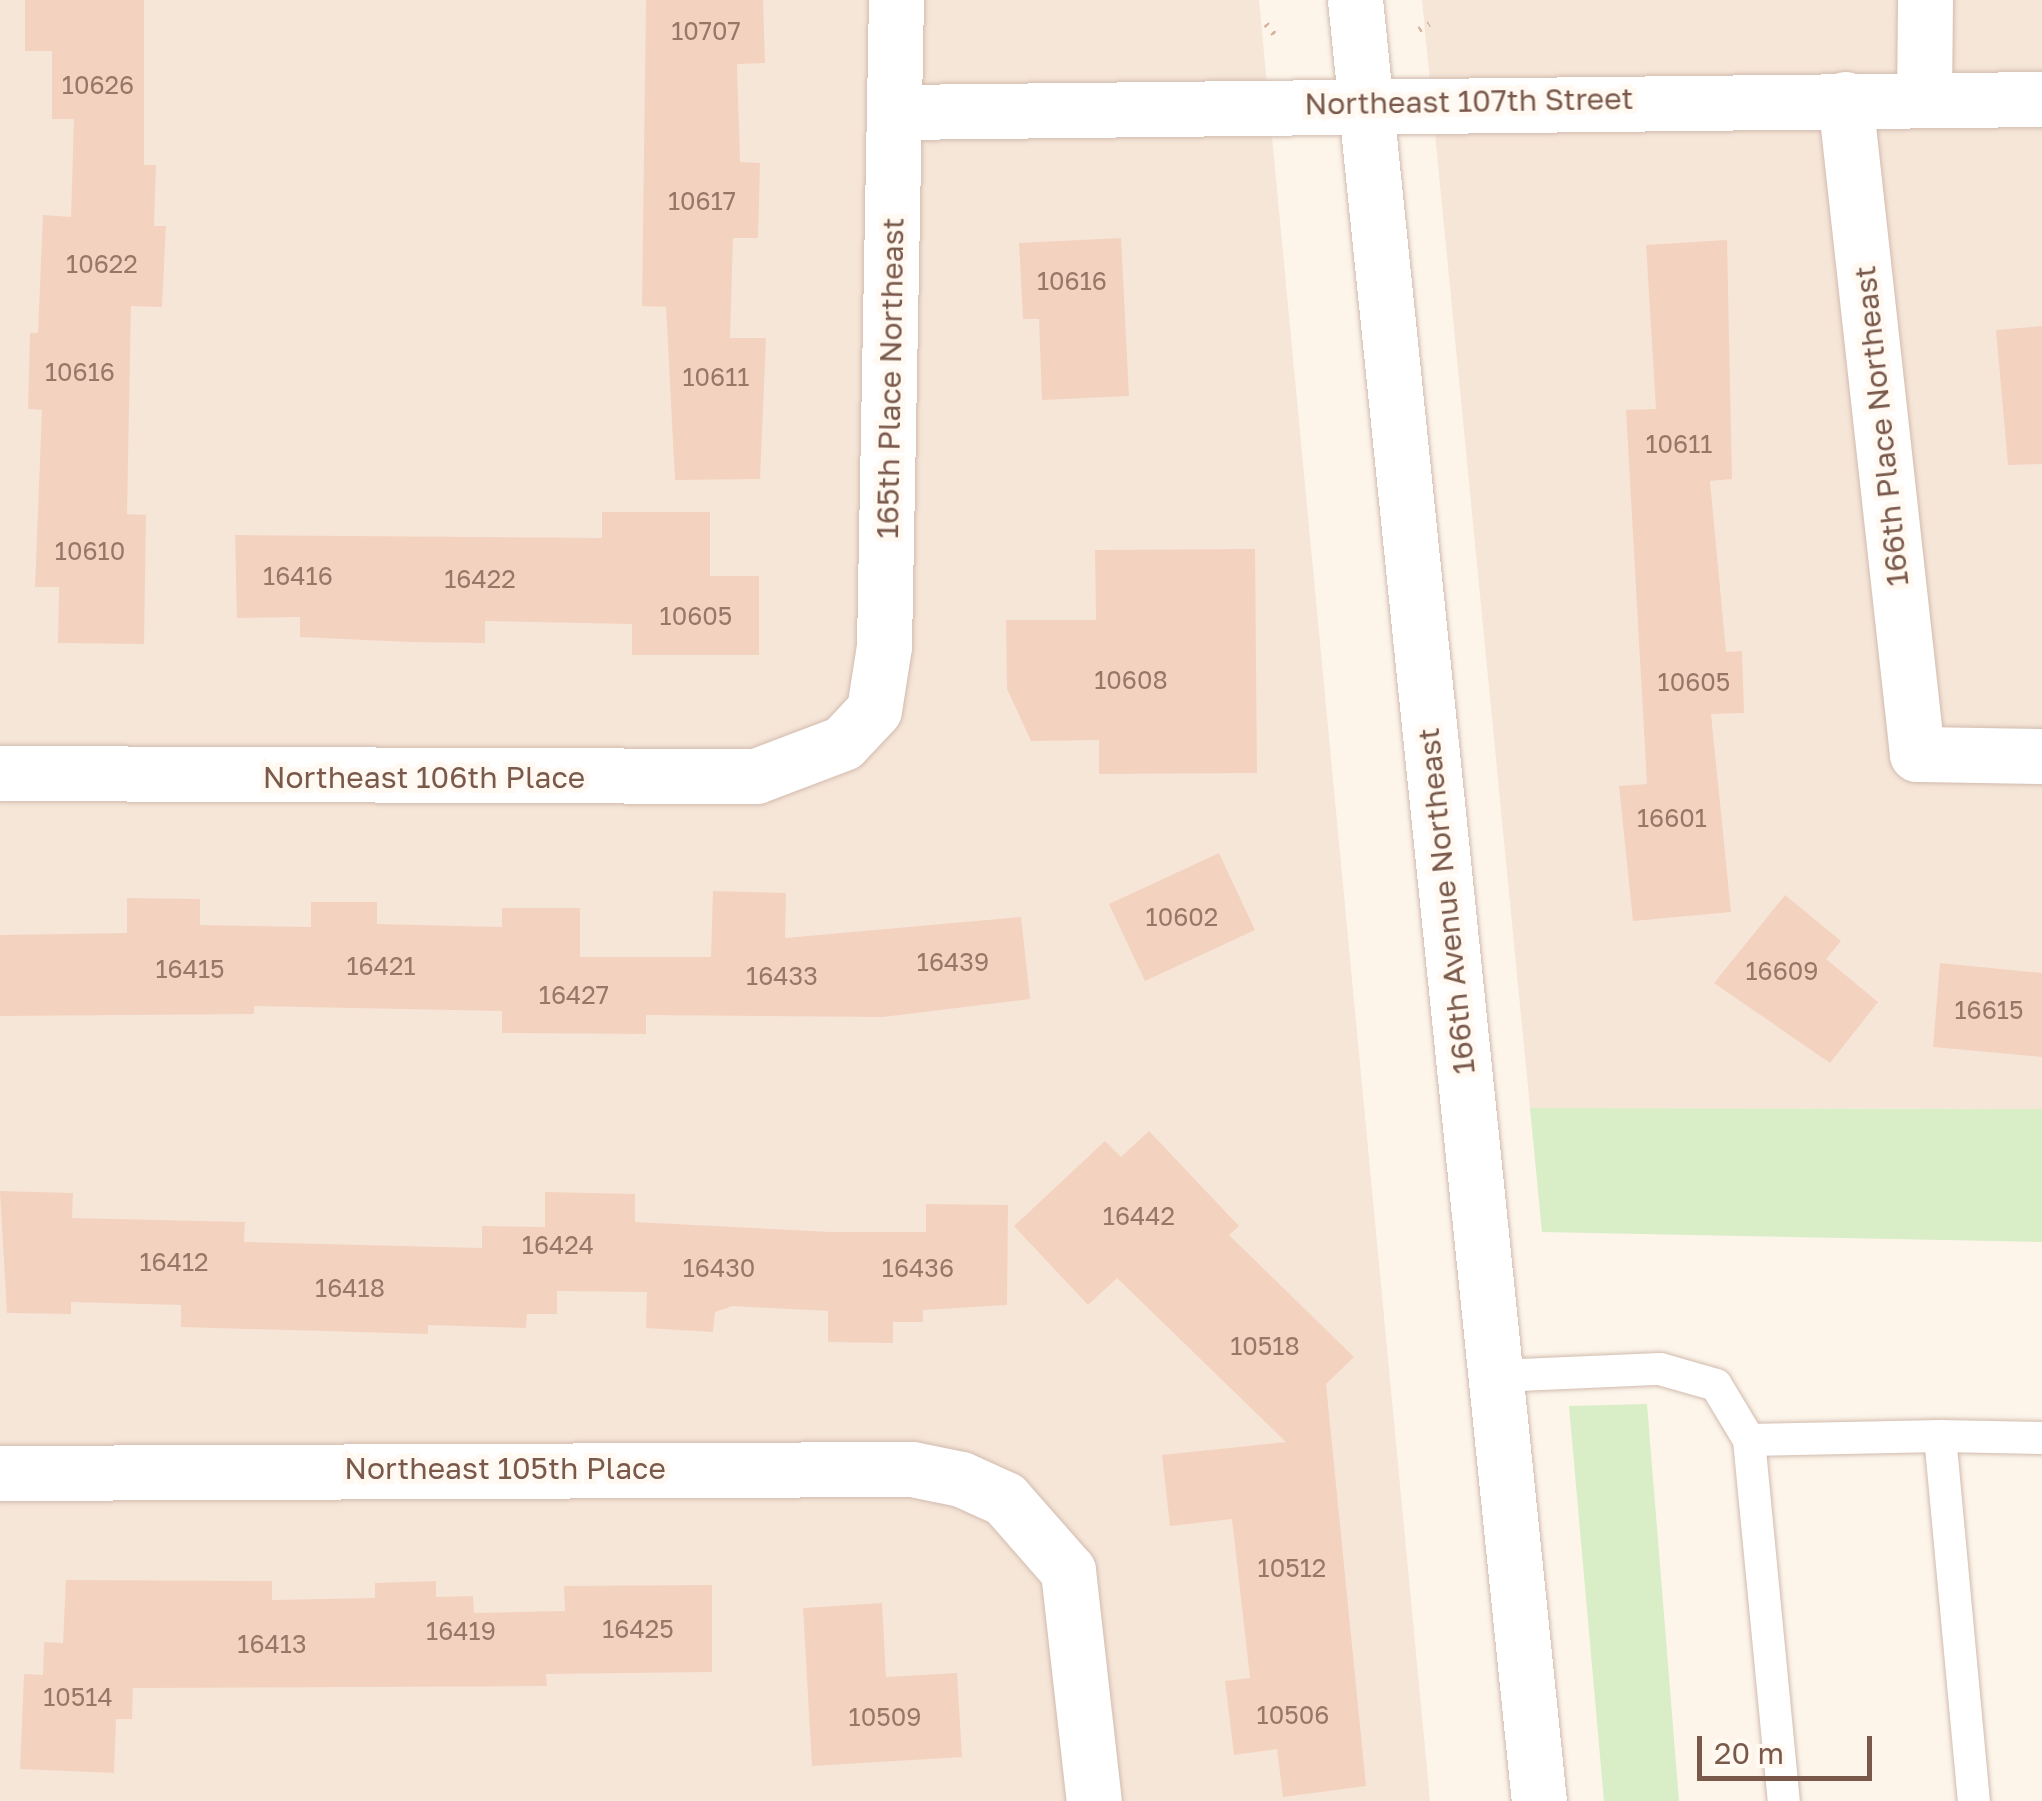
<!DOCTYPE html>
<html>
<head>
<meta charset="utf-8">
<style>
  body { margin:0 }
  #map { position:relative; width:2042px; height:1801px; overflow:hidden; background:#fdf5ea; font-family:"Golos Text",sans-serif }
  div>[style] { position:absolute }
  .residential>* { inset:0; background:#f6e6d8 }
  .green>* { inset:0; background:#d9edc7 }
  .building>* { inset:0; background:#f4d2c0 }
  .path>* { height:6px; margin-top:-3px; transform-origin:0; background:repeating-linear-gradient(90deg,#dab4a2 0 2.5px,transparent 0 10.5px) }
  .roads { filter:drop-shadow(0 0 2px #d1bbae) drop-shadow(0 0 2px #d1bbae) }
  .lane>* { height:32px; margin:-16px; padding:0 16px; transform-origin:16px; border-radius:16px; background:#fff }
  .street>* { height:55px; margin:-27.5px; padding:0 27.5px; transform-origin:27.5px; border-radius:27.5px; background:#fff }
  .secondary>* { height:55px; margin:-27.5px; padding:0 27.5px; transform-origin:27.5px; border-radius:27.5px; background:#fff }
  span { translate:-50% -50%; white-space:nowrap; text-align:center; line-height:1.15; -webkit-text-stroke:10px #fff9f2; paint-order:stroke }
  .number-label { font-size:25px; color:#987768 }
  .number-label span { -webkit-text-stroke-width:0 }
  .street-label { font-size:30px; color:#7a594b }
  .scale { position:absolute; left:1697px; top:1736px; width:175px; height:45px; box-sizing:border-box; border:5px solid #7a594b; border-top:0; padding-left:12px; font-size:30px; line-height:35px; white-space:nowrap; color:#7a594b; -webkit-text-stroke:8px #fff9f2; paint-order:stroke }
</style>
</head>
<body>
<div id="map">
  <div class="residential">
    <div style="clip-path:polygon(0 0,1259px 0,1430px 1801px,0 1801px)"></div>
    <div style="clip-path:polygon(1422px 0,2042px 0,2042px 1109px,1530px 1108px)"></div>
  </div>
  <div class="green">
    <div style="clip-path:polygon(1530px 1108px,2042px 1109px,2042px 1242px,1542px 1232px)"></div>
    <div style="clip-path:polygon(1647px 1404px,1679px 1801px,1604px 1801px,1569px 1406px)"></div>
  </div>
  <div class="building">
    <div style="clip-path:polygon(25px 0,144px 0,144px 165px,156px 165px,154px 226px,166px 226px,162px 307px,131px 306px,127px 514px,146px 515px,144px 644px,58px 643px,59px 587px,35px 587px,42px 410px,28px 409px,30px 333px,38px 333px,43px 215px,71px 217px,74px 119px,52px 119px,52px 51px,25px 51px)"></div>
    <div style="clip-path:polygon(646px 0,763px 0,765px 63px,737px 64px,740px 162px,760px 163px,758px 238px,733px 238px,730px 338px,766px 338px,760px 479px,675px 480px,666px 307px,642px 306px)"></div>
    <div style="clip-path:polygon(1121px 238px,1129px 396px,1042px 400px,1039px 319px,1023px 319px,1019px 243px)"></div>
    <div style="clip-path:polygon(1727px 240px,1732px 479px,1710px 481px,1726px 652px,1742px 651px,1744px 713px,1711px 714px,1731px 912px,1633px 921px,1619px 786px,1647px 784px,1626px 410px,1656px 409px,1646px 245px)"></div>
    <div style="clip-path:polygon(2042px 326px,2042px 464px,2008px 465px,1996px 330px)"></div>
    <div style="clip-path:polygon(602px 512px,710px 512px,710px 576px,759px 576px,759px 655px,632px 655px,632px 624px,485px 621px,485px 643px,410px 642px,300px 637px,300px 617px,237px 618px,235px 535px,602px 538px)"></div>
    <div style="clip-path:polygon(1255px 549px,1257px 773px,1099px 774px,1099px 740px,1031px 741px,1007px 689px,1006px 620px,1096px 620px,1095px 550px)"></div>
    <div style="clip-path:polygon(1219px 853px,1255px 930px,1145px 981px,1109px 904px)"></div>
    <div style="clip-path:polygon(713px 891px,786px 893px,785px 938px,1021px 917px,1030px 999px,883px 1017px,646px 1015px,646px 1034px,502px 1033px,502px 1011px,254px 1006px,254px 1014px,0 1016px,0 935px,127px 933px,127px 898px,200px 899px,200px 925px,311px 927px,311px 902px,377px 902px,377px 924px,502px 927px,502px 908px,580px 908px,580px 957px,711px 957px)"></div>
    <div style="clip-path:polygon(1785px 895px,1841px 941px,1826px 959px,1878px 1002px,1830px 1063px,1714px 983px)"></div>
    <div style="clip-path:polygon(1940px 963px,2042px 973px,2042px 1057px,1933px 1047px)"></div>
    <div style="clip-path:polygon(1149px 1131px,1239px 1226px,1229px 1235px,1354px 1357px,1326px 1384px,1366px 1786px,1283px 1797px,1277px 1749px,1234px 1755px,1225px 1681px,1250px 1678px,1232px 1519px,1170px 1526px,1162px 1455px,1286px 1442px,1117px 1278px,1088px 1305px,1014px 1226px,1105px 1141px,1121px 1157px)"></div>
    <div style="clip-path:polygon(0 1191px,73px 1193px,72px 1218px,245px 1222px,244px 1242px,482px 1248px,482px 1226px,545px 1227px,545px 1192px,635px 1194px,635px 1222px,831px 1232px,926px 1232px,926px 1204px,1008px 1205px,1007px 1305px,923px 1310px,923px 1322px,893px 1322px,893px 1343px,828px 1342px,828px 1311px,733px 1306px,715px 1312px,713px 1332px,646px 1328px,647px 1292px,557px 1291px,557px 1314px,527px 1314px,526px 1328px,428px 1325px,428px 1334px,181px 1327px,181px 1305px,71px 1302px,71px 1314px,7px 1313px)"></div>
    <div style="clip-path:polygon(66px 1580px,272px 1581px,272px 1600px,375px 1598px,375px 1583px,436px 1581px,436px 1597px,473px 1596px,474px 1613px,565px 1611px,564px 1586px,712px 1585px,712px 1672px,546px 1674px,547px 1686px,133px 1688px,132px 1719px,116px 1719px,114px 1773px,20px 1769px,24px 1674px,43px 1675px,44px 1642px,63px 1643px)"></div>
    <div style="clip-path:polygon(882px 1603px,886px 1677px,957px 1673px,962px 1757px,812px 1766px,803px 1608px)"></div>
  </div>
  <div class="path">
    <div style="left:1266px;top:24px;width:14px;rotate:51deg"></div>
    <div style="left:1419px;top:30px;width:12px;rotate:-31deg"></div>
  </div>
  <div class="roads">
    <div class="lane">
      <div style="left:1497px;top:1376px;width:163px;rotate:-2.5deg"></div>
      <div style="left:1660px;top:1369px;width:58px;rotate:15.9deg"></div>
      <div style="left:1716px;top:1385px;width:64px;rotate:59deg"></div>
      <div style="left:1749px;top:1440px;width:363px;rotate:84.5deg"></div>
      <div style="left:1940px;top:1436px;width:102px;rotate:1.1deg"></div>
      <div style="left:1749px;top:1440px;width:191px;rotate:-1.2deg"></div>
      <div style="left:1940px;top:1436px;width:367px;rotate:84.7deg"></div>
    </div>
    <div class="street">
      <div style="left:1924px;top:98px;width:98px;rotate:-89.4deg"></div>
      <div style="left:1845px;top:99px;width:659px;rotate:83.73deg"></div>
      <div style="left:1917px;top:754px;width:125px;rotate:0.9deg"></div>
      <div style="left:896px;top:112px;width:1146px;rotate:-0.65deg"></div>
      <div style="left:0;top:773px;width:756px;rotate:0.23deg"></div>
      <div style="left:756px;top:776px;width:93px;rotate:-20.8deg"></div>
      <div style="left:843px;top:743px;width:45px;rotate:-46.8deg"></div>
      <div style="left:874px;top:710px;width:65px;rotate:-81.1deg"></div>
      <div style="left:884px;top:646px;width:646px;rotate:-88.94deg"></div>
      <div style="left:0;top:1473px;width:912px;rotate:-0.25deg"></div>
      <div style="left:912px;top:1469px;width:50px;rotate:11.5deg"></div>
      <div style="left:961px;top:1479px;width:48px;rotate:24.4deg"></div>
      <div style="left:1005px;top:1499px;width:96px;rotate:48.8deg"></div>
      <div style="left:1068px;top:1571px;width:231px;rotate:83.6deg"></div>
    </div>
    <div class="secondary">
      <div style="left:1355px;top:0;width:1810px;rotate:84.17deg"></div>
    </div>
  </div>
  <div class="number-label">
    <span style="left:706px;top:31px">10707</span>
    <span style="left:98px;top:85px">10626</span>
    <span style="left:702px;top:201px">10617</span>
    <span style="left:102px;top:264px">10622</span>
    <span style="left:1072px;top:281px">10616</span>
    <span style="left:80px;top:372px">10616</span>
    <span style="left:716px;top:377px">10611</span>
    <span style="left:1679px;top:444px">10611</span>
    <span style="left:90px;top:551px">10610</span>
    <span style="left:298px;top:576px">16416</span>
    <span style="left:480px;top:579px">16422</span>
    <span style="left:696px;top:616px">10605</span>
    <span style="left:1131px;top:680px">10608</span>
    <span style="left:1694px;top:682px">10605</span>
    <span style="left:1672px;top:818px">16601</span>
    <span style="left:1182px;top:917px">10602</span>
    <span style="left:953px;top:962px">16439</span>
    <span style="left:381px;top:966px">16421</span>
    <span style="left:190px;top:969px">16415</span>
    <span style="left:1782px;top:971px">16609</span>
    <span style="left:782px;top:976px">16433</span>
    <span style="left:574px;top:995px">16427</span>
    <span style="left:1989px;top:1010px">16615</span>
    <span style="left:1139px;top:1216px">16442</span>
    <span style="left:558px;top:1245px">16424</span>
    <span style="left:174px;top:1262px">16412</span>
    <span style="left:719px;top:1268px">16430</span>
    <span style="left:918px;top:1268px">16436</span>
    <span style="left:350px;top:1288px">16418</span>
    <span style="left:1265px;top:1346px">10518</span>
    <span style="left:1292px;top:1568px">10512</span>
    <span style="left:638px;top:1629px">16425</span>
    <span style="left:461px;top:1631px">16419</span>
    <span style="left:272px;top:1644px">16413</span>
    <span style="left:78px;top:1697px">10514</span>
    <span style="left:1293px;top:1715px">10506</span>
    <span style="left:885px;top:1717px">10509</span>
  </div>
  <div class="street-label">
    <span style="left:1469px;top:101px;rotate:-1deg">Northeast 107th Street</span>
    <span style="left:890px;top:378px;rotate:-89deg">165th Place Northeast</span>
    <span style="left:1881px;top:426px;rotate:-96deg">166th Place Northeast</span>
    <span style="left:424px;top:777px">Northeast 106th Place</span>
    <span style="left:1446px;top:901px;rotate:-96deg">166th Avenue Northeast</span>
    <span style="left:505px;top:1468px">Northeast 105th Place</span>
  </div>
  <div class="scale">20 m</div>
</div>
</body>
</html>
